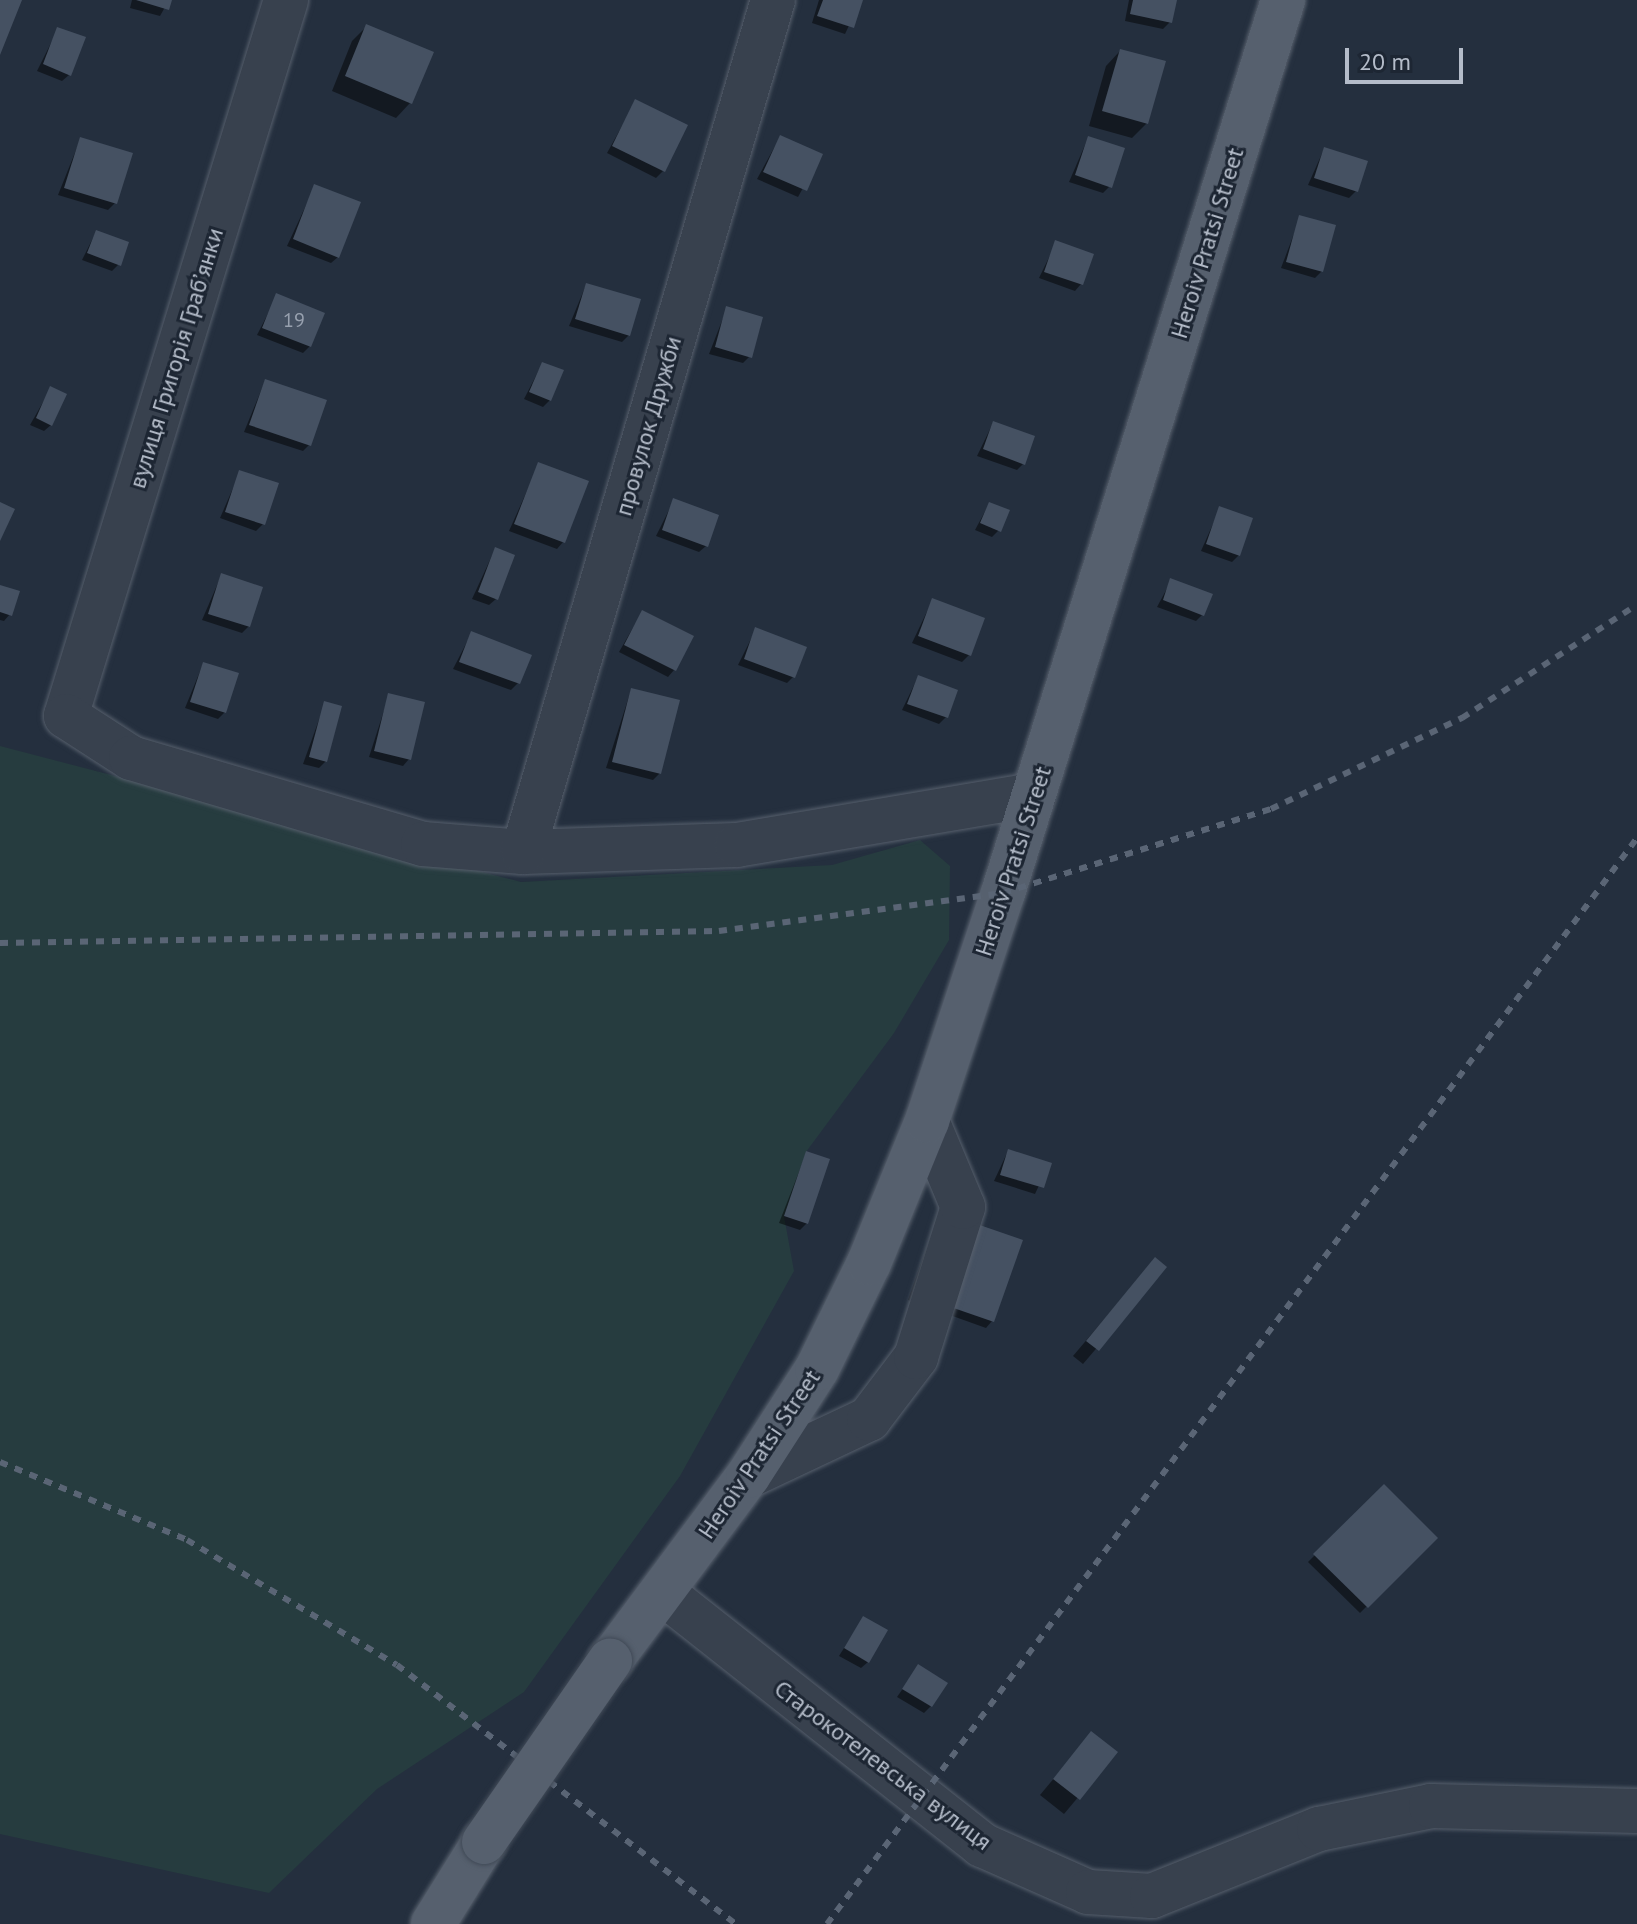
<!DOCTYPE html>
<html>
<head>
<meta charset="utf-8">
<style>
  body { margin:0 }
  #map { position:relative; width:1637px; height:1924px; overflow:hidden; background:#242f3e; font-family:"PT Sans",sans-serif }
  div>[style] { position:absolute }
  .green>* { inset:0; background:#263c3f }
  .shadow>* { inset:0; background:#0007 }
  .building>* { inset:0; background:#455162 }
  .roads { filter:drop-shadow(0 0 2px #565f6c) drop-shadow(0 0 2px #565f6c) }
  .minor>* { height:44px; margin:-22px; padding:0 22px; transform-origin:22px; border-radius:22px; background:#38414e }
  .major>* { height:44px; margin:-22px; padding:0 22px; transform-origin:22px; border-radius:22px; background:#56606e }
  .rail>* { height:6px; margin-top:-3px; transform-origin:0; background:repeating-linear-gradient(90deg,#5a6575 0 8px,transparent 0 16px) }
  .bridges { filter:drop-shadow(0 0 2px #414a57) drop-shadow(0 0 2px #414a57) }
  .major-bridge>* { height:44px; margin:-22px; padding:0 22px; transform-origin:22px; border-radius:22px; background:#56606e }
  span { translate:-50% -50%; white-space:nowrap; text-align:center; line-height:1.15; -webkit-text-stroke:6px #1d2633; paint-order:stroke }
  .number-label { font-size:20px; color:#98a1af }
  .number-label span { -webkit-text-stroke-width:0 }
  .street-label { font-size:24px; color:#b4bcc9 }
  .scale { position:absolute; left:1345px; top:48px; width:118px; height:36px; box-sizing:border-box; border:4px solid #b4bcc9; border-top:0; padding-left:10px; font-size:24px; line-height:28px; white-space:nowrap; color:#b4bcc9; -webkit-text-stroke:6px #1d2633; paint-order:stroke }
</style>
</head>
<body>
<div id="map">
  <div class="green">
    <div style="clip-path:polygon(0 746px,521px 882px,832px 865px,920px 840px,950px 866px,949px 940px,894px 1033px,806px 1152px,784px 1216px,794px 1271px,680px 1476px,524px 1692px,377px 1789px,269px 1893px,0 1834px)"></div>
  </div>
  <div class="shadow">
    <div style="clip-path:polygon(132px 0,169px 0,160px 16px,130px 8px)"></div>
    <div style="clip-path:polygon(819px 0,861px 0,845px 34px,812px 23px)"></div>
    <div style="clip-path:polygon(1129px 0,1175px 0,1170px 22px,1163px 29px,1125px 21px)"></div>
    <div style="clip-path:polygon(367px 26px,410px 103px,396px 118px,332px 91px,352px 41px)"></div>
    <div style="clip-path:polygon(58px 29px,69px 75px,62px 81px,37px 71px)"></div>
    <div style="clip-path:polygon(1120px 51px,1147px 123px,1132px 138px,1089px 126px,1106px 66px)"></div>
    <div style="clip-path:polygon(636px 101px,663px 171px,656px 178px,607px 153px)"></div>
    <div style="clip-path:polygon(780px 137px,821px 155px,798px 197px,757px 179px)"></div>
    <div style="clip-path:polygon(1088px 138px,1110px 186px,1103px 193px,1069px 182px)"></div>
    <div style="clip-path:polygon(80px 140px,115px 203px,108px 210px,58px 195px)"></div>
    <div style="clip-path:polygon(1324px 149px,1356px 191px,1349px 198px,1308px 185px)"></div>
    <div style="clip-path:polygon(315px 186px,338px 257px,331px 263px,287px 246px)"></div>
    <div style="clip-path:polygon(1300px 218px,1322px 271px,1315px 278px,1281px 268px)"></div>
    <div style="clip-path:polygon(96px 232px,119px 264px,112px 271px,82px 260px)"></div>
    <div style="clip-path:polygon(1056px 243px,1081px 284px,1075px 291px,1039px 278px)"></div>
    <div style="clip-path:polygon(586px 285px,629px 335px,622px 342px,569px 326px)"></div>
    <div style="clip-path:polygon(277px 296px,310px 346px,303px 353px,257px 335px)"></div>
    <div style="clip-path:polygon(727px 308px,750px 356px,743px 363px,709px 354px)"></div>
    <div style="clip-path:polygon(542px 364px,550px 400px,543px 407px,524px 399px)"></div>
    <div style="clip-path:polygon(265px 381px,310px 444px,303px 451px,244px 432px)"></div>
    <div style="clip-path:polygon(51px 388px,51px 425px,44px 431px,30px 425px)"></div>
    <div style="clip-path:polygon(993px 423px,1023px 464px,1017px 470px,977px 456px)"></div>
    <div style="clip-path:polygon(539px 464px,563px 542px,557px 549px,509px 531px)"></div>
    <div style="clip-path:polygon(240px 472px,263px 524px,256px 531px,220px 518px)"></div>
    <div style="clip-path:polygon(674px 500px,706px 546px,699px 552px,656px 536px)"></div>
    <div style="clip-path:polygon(989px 504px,999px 530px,992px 537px,975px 530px)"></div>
    <div style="clip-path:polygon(1220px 508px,1239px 555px,1232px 562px,1201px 551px)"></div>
    <div style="clip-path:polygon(495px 549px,496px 599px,489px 605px,472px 599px)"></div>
    <div style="clip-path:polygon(221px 576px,249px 626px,242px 633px,202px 620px)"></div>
    <div style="clip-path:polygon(1171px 581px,1203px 614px,1196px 621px,1157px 607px)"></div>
    <div style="clip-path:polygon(0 587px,10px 614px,4px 621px,0 620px)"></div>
    <div style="clip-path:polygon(932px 601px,969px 655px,962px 662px,912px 643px)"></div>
    <div style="clip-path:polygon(642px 612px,674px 670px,668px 677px,619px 652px)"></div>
    <div style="clip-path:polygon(756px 629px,793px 677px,787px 683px,738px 665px)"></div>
    <div style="clip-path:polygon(471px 634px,518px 683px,511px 690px,453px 669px)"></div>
    <div style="clip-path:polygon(203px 664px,225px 712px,218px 719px,185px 708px)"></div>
    <div style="clip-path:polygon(918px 677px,946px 717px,939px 724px,902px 710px)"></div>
    <div style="clip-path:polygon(631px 690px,660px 773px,653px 780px,606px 768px)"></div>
    <div style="clip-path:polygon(389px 695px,409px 759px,403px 766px,369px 757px)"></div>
    <div style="clip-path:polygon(325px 703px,326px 761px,319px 768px,303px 764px)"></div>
    <div style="clip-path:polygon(1008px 1151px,1049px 1164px,1035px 1194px,994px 1181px)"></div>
    <div style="clip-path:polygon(806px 1154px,807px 1223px,800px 1230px,779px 1223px)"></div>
    <div style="clip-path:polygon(936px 1221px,992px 1321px,986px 1328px,908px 1300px)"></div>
    <div style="clip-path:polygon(1155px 1259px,1165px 1268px,1083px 1364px,1073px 1356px)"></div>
    <div style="clip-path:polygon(1384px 1486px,1435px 1538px,1360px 1613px,1308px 1562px)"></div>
    <div style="clip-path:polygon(863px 1618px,868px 1662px,861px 1668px,839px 1656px)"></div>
    <div style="clip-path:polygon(918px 1667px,931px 1706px,924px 1713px,897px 1697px)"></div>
    <div style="clip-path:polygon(1091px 1734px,1116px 1752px,1064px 1814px,1040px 1795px)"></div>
  </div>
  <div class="building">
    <div style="clip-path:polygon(0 0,22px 0,0 55px)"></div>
    <div style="clip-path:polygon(136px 0,172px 0,169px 10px)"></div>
    <div style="clip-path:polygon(823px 0,863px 0,854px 28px,817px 16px)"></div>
    <div style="clip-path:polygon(1133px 0,1177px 0,1172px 23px,1130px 14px)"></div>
    <div style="clip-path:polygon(366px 24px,434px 52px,412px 104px,345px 76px)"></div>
    <div style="clip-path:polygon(57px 27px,86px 37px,71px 76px,43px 64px)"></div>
    <div style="clip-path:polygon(1120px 49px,1166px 61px,1148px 124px,1102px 111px)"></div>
    <div style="clip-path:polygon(635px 99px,688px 125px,665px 172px,612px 146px)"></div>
    <div style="clip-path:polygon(780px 135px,823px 154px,807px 191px,763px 172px)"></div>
    <div style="clip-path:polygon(1088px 136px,1125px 148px,1112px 188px,1075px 175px)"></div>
    <div style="clip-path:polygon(80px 137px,133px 153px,117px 204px,64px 188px)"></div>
    <div style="clip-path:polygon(1324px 147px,1368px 161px,1358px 192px,1314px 178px)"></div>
    <div style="clip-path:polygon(314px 184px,361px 202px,339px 258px,293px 239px)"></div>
    <div style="clip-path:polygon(1299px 215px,1336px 225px,1323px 272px,1286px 262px)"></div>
    <div style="clip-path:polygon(96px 230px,129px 242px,121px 266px,87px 253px)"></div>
    <div style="clip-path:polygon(1055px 240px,1094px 254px,1083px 285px,1044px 272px)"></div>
    <div style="clip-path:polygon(586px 283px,641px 299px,630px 336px,575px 319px)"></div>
    <div style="clip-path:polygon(276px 293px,325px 313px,311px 347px,262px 328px)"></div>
    <div style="clip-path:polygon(726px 306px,763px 317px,752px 358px,715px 347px)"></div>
    <div style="clip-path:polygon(542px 362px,564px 370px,551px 401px,529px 392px)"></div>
    <div style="clip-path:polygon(265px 379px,327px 400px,311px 446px,249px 425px)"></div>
    <div style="clip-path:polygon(50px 386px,67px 394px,52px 426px,36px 418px)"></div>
    <div style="clip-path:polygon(993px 421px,1035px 436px,1025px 465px,983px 449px)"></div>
    <div style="clip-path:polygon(538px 462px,589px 481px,565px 543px,514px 524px)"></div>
    <div style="clip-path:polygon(239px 470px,279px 483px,265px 525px,225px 512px)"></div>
    <div style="clip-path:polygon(673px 498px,719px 515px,708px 547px,662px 530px)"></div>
    <div style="clip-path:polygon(0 502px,15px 509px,0 541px)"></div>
    <div style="clip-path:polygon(989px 502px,1010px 510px,1001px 532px,980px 523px)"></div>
    <div style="clip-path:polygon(1219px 506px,1253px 518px,1240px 556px,1206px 544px)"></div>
    <div style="clip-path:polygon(495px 547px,515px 555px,498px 600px,478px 592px)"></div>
    <div style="clip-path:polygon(221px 573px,263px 587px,250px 627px,208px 614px)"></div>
    <div style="clip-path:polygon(1170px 578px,1213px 594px,1204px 616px,1163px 600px)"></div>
    <div style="clip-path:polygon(0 585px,20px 591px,12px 616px,0 612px)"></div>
    <div style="clip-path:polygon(932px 598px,985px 618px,971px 656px,918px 636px)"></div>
    <div style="clip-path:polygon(642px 610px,694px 636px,676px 671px,624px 645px)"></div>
    <div style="clip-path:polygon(755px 627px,807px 647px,795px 678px,744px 659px)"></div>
    <div style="clip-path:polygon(471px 631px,532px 655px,520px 684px,459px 662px)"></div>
    <div style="clip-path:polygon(203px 662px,239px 673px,226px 713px,190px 702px)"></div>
    <div style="clip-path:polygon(918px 675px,958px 690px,948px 718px,907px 704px)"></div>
    <div style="clip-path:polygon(631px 688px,680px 700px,661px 774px,612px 762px)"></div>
    <div style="clip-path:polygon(388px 693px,425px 702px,411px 760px,374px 751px)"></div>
    <div style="clip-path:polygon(324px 701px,342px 706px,327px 762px,309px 757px)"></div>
    <div style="clip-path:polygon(1008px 1149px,1052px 1163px,1044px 1188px,1000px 1175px)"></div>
    <div style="clip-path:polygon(806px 1151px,830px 1159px,808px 1224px,784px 1216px)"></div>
    <div style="clip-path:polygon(942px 1212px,1023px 1240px,994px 1322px,913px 1294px)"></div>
    <div style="clip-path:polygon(1155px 1257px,1167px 1267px,1099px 1351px,1086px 1341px)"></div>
    <div style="clip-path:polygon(1384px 1484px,1438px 1538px,1368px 1608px,1313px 1554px)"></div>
    <div style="clip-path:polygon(863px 1616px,888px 1630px,869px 1663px,844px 1648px)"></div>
    <div style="clip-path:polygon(918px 1664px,948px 1683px,932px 1707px,902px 1689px)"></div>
    <div style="clip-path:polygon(1091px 1731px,1118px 1752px,1080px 1800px,1053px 1779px)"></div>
  </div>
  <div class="roads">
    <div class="minor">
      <div style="left:286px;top:0;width:749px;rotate:107.08deg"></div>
      <div style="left:66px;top:716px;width:77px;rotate:32.9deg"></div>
      <div style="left:131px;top:758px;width:304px;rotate:16.4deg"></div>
      <div style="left:423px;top:844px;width:100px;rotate:4.6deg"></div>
      <div style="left:523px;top:852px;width:214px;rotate:-1.9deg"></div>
      <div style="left:737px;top:845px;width:301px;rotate:-9.6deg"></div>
      <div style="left:523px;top:852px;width:888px;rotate:-73.65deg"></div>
      <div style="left:748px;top:1476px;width:134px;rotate:-25.2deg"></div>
      <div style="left:869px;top:1419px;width:78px;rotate:-52.8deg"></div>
      <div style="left:916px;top:1357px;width:157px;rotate:-72.6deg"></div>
      <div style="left:963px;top:1207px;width:93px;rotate:-112.7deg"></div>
      <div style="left:663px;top:1593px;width:407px;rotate:38.3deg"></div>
      <div style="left:982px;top:1845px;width:116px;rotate:23.9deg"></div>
      <div style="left:1088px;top:1892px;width:64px;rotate:3.6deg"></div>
      <div style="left:1152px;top:1896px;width:180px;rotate:-21.9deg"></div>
      <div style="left:1319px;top:1829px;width:114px;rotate:-11.6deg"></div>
      <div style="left:1431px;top:1806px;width:206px;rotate:1.4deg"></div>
    </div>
    <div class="major">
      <div style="left:610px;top:1661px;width:231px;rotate:-53.3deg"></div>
      <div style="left:748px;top:1476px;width:127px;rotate:-57.2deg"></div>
      <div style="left:817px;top:1369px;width:118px;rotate:-63.9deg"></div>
      <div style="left:869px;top:1263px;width:153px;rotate:-67.8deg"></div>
      <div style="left:927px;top:1121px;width:240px;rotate:-71.6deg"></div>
      <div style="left:1003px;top:893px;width:936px;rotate:-72.59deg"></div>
      <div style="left:433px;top:1924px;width:97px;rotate:-58.1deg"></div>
    </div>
  </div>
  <div class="rail">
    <div style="left:0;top:943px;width:719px;rotate:-0.96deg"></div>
    <div style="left:719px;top:931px;width:287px;rotate:-7.6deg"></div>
    <div style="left:1003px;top:893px;width:281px;rotate:-17.4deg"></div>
    <div style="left:1271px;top:809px;width:212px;rotate:-25.5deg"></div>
    <div style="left:1462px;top:718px;width:208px;rotate:-32.9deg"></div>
    <div style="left:0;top:1462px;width:203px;rotate:22.6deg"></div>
    <div style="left:187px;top:1540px;width:244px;rotate:30.8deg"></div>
    <div style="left:397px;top:1665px;width:427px;rotate:37.4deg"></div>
    <div style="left:827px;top:1924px;width:1355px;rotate:-53.28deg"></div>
  </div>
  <div class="bridges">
    <div class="major-bridge">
      <div style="left:484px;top:1842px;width:221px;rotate:-55.2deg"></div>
    </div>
  </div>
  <div class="number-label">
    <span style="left:294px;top:320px">19</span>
  </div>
  <div class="street-label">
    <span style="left:1207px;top:243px;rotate:-73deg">Heroiv Pratsi Street</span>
    <span style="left:176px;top:358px;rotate:-73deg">вулиця Григорія Грабʼянки</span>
    <span style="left:648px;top:426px;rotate:-74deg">провулок Дружби</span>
    <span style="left:1013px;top:861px;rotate:-72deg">Heroiv Pratsi Street</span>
    <span style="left:759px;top:1454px;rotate:-56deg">Heroiv Pratsi Street</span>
    <span style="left:883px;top:1765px;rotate:37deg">Старокотелевська вулиця</span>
  </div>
  <div class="scale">20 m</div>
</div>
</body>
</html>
